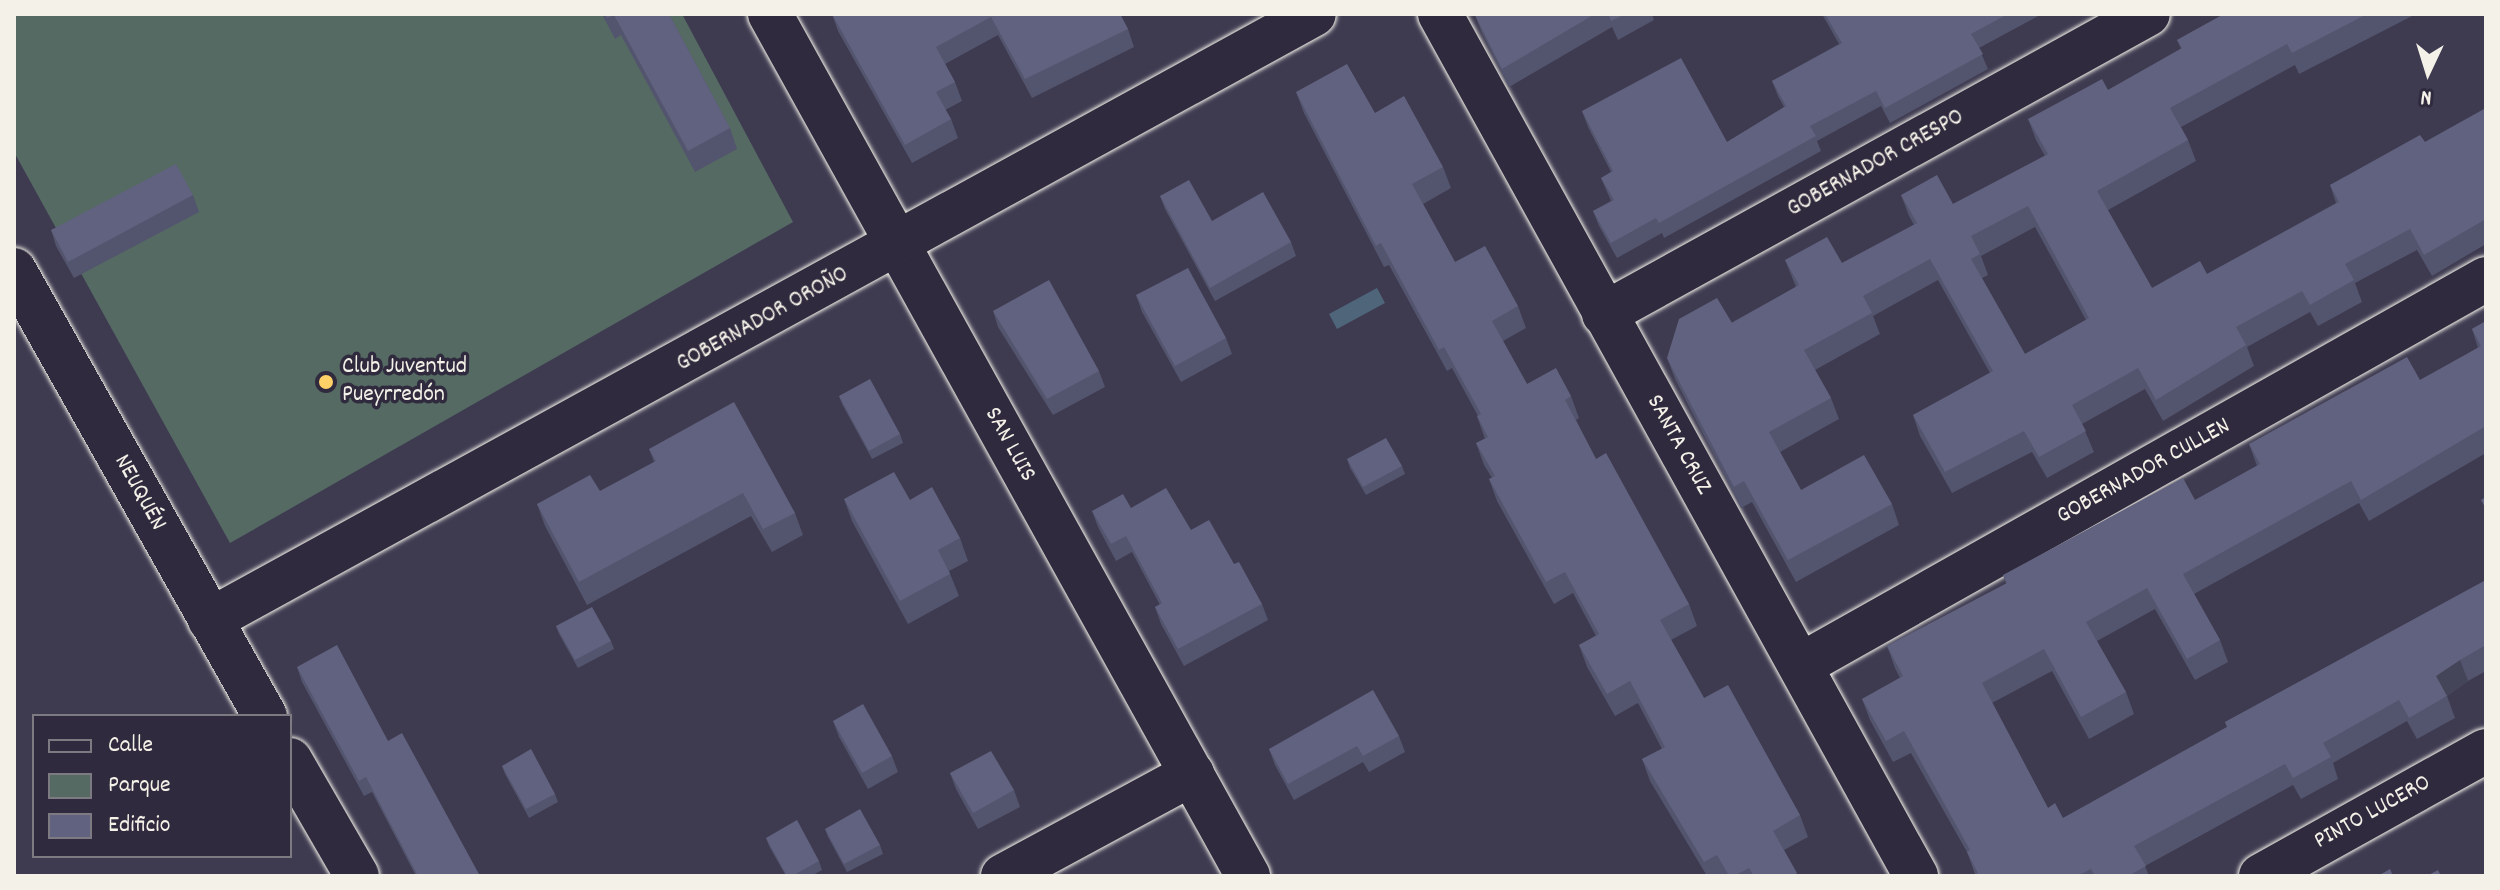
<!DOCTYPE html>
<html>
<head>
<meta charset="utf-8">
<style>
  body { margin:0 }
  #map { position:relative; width:2500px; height:890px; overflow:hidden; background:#3e3b51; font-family:Dekko,sans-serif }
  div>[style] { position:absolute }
  .green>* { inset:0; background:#566a64 }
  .water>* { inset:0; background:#4e657a }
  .roads { filter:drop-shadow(0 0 2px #f4f1e8) drop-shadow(0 0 2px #f4f1e8) }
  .minor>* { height:44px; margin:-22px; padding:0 22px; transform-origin:22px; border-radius:22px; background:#2f2a3d }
  .tertiary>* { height:44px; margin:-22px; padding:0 22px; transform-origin:22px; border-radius:22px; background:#2f2a3d }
  .wall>* { inset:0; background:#53546d }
  .shaded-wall>* { inset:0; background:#444559 }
  .building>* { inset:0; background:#61627f }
  .dots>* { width:22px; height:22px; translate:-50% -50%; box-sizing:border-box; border:4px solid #2f2a3d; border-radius:50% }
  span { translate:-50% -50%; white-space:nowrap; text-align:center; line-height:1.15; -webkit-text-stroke:7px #2f2a3d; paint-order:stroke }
  .street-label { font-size:24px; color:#f4f1e8 }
  .poi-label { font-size:24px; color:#f4f1e8 }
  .left { translate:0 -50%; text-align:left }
  .frame { position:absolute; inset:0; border:16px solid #f4f1e8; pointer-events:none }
  .legend { position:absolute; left:32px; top:714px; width:260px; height:144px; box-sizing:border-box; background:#2f2a3d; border:2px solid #7e7a81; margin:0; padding:10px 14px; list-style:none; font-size:24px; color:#f4f1e8 }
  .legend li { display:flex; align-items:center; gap:16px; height:40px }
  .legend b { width:40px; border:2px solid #7e7a81 }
  .north { position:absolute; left:2388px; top:32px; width:80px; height:80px; -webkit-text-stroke:6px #2f2a3d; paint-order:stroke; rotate:184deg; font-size:22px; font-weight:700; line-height:32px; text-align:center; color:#f4f1e8 }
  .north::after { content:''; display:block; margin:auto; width:28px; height:36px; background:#f4f1e8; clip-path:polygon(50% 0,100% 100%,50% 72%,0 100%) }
</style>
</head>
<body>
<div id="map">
  <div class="green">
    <div style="clip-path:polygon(14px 14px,682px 14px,793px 222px,230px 543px,14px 152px)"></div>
  </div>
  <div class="water">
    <div style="clip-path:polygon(1377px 288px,1385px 303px,1337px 329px,1329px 314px)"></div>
  </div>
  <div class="roads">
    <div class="minor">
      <div style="left:770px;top:14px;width:986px;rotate:60.99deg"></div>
      <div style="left:1440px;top:14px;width:985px;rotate:61.09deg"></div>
      <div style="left:1604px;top:314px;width:621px;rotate:-28.88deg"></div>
      <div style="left:210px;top:620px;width:1259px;rotate:-28.76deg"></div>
      <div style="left:1801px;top:665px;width:786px;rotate:-29.4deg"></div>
      <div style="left:1003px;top:876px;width:215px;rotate:-28.4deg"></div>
    </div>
    <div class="tertiary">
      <div style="left:14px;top:270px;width:512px;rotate:60.63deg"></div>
      <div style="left:290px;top:760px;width:134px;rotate:60deg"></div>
      <div style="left:2261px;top:876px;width:257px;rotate:-29.1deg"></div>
    </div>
  </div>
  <div class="wall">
    <div style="clip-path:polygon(602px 14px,669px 14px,730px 128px,737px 149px,695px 172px,621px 35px,615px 39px)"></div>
    <div style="clip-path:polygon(832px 14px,1120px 14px,1128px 29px,1134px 47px,1032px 98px,998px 35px,945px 64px,955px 82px,962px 101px,945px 110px,951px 119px,958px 138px,912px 163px,838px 31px)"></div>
    <div style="clip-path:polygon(1476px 14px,1652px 14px,1654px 20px,1618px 40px,1612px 27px,1509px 87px,1482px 33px,1475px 15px)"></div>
    <div style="clip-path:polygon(1822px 14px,2042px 14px,1979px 48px,1988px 69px,1890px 123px,1881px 106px,1817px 141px,1821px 151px,1664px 238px,1662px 233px,1617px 258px,1599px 226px,1593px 211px,1611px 201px,1601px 178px,1611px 172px,1588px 127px,1582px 111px,1727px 142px,1784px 107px,1778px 96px,1772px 81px,1839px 44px)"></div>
    <div style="clip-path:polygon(evenodd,2224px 14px,2416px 14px,2299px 74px,2295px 65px,2181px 127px,2188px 140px,2196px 161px,2108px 210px,2152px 288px,2207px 274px,2336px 203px,2330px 185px,2425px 142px,2486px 108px,2486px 244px,2432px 276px,2417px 250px,2355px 283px,2362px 302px,2318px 326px,2310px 312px,2247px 347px,2254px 366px,2163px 421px,2145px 389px,2082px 424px,2094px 452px,2047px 478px,2032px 452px,1952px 493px,1920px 436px,1913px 415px,1990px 373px,1938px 280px,1873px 316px,1880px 334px,1815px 370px,1831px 398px,1839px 419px,1780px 452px,1801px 490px,1892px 504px,1899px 525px,1796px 582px,1752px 502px,1741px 508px,1675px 379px,1667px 358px,1796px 287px,1785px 260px,1842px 263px,1914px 225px,1909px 216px,1901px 195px,1953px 204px,2045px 156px,2036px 140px,2028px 119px,2108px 90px,2181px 49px,2177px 40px,2224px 14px,2035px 227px,2086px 320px,2025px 354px,1982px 278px,1988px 275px,1981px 256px,2035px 227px)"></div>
    <div style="clip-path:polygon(1296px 92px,1375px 113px,1443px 167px,1451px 188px,1423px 204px,1455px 262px,1518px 306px,1526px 328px,1503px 341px,1527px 384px,1571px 396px,1579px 418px,1576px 420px,1596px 459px,1689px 604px,1697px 626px,1671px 640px,1704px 698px,1800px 815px,1808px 837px,1784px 850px,1798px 876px,1707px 876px,1650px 781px,1642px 759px,1662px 749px,1638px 703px,1615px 716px,1587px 667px,1579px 645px,1596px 636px,1573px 593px,1554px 604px,1497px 501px,1489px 479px,1492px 478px,1484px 465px,1476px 443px,1485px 439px,1477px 416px,1478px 416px,1452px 368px,1447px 371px,1389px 265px,1384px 267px,1304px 113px)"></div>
    <div style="clip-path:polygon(193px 195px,199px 212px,74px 278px,56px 246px,51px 230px)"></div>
    <div style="clip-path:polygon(1160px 196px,1212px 221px,1291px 242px,1296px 256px,1215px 301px,1165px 209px)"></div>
    <div style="clip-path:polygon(1136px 295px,1226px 338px,1232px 354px,1181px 382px,1142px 312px)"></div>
    <div style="clip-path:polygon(993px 311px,1099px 371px,1105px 387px,1053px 415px,998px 327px)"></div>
    <div style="clip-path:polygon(2486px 321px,2486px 453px,2369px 521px,2359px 503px,2194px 594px,2220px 640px,2228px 662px,2195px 680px,2155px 609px,2097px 641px,2126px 692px,2134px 714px,2089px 739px,2052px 671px,1992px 703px,2048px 808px,2063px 818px,2227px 727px,2225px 722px,2486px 580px,2486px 671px,2468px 681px,2447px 696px,2455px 718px,2417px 739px,2407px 721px,2333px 763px,2338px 779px,2301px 799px,2293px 785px,2145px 866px,2149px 876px,1972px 876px,1975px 874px,1967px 852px,1911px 753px,1893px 762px,1870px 720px,1862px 699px,1900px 678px,1895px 668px,1887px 646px,2006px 584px,2003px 575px,2195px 500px,2257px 466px,2249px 444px,2420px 380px,2478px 348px,2472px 329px)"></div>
    <div style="clip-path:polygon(839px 396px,900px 434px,903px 443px,872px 459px,842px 404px)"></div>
    <div style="clip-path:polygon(649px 449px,795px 513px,803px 535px,772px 552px,751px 516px,587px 605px,545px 526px,537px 504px,600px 491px,654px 462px)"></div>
    <div style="clip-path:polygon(1347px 459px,1402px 466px,1405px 474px,1366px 495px,1350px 468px)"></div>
    <div style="clip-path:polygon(844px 499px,960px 538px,968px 561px,949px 571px,959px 596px,908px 624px,852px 521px)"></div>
    <div style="clip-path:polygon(1131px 508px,1191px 530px,1234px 564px,1262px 604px,1268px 620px,1184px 666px,1161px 624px,1155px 607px,1160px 605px,1132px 552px,1116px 561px,1098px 527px,1092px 511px)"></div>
    <div style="clip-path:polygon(556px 626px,611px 641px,614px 649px,578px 668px,559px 634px)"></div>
    <div style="clip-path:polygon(297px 667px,388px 741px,480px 876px,416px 876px,372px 792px,364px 796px,302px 682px)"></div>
    <div style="clip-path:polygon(833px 721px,892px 756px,898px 772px,868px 789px,839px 737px)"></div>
    <div style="clip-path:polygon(1399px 736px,1405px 752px,1369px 772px,1363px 762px,1294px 800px,1275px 765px,1269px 749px)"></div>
    <div style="clip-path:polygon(502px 766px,555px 794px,558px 802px,529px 818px,505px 774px)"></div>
    <div style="clip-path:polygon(950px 773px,1014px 790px,1020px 807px,978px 829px,956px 789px)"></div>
    <div style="clip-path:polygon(825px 829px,880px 845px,883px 854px,847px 872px,828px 837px)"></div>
    <div style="clip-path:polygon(766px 838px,819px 861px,822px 870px,811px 876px,786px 876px,769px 846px)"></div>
  </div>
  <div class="shaded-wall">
    <div style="clip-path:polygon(2460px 660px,2468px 681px,2444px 698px,2436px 676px)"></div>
  </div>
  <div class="building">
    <div style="clip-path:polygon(605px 14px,669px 14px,730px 128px,688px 151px,614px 15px,607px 18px)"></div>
    <div style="clip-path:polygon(832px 14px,1120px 14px,1128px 29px,1025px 79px,991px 17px,936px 47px,955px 82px,936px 92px,951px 119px,905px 145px)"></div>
    <div style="clip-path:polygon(1476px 14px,1595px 14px,1502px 69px,1475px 15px)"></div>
    <div style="clip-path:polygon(1608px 14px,1625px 14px,1611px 21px)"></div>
    <div style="clip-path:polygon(1825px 14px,2008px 14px,1971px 34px,1983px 54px,1885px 108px,1876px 91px,1810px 126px,1816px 136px,1659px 223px,1656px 218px,1611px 243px,1593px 211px,1614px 200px,1601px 178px,1613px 171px,1582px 111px,1681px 58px,1727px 142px,1786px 106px,1772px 81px,1842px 43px)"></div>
    <div style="clip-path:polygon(evenodd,2224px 14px,2367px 14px,2292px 53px,2287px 44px,2170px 108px,2188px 140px,2097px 191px,2152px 288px,2200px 261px,2207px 274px,2339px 202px,2330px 185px,2420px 135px,2425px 142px,2486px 108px,2486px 219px,2424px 255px,2410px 229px,2345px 264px,2354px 280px,2310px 305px,2302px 291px,2236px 327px,2246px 345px,2156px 400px,2138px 368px,2072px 405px,2086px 431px,2039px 457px,2024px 431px,1945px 472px,1913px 415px,1993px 371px,1930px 259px,1863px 296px,1872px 313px,1804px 350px,1831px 398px,1769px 432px,1801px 490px,1864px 455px,1892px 504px,1788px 560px,1744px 481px,1734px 487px,1667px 358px,1679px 319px,1717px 298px,1732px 323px,1799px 285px,1785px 260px,1827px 237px,1842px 263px,1917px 223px,1901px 195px,1937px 175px,1953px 204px,2048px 154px,2028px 119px,2102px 79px,2108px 90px,2182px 48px,2177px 40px,2224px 14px,2028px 206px,2089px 318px,2025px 354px,1971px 259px,1980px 254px,1971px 236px,2028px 206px)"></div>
    <div style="clip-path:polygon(1347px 64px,1375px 113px,1404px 96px,1443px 167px,1412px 184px,1455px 262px,1485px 246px,1518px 306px,1492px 321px,1527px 384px,1556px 368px,1571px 396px,1565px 400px,1596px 459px,1606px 453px,1689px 604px,1660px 620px,1704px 698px,1728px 685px,1800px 815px,1773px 831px,1797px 873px,1792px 876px,1754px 876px,1749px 868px,1734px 876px,1729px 876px,1717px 855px,1704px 862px,1642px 759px,1665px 747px,1630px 681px,1607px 694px,1579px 645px,1599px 634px,1565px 572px,1546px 582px,1489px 479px,1495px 476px,1476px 443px,1488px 437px,1477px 416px,1481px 414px,1444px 347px,1439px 350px,1381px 243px,1376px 246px,1296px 92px)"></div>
    <div style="clip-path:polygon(176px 164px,193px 195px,68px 262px,51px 230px)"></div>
    <div style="clip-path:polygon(1189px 180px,1212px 221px,1263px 192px,1291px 242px,1210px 288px,1160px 196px)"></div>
    <div style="clip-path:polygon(1188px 268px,1226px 338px,1175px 366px,1136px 295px)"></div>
    <div style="clip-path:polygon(1049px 280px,1099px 371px,1047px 399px,993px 311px)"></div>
    <div style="clip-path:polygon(2486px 321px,2486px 426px,2361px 500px,2351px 481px,2183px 574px,2220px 640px,2187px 659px,2147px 588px,2086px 622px,2126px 692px,2081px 717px,2044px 649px,1982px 683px,2048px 808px,2055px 803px,2063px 818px,2227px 727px,2225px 722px,2486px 580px,2486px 645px,2460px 660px,2436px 676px,2447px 696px,2409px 718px,2399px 700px,2323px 743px,2331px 757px,2293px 778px,2285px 764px,2134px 846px,2146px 866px,2128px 876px,2095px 876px,2091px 869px,2077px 876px,1972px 876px,1978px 873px,1967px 852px,1970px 850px,1904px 731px,1886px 741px,1862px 699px,1903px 676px,1887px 646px,2007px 583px,2003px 575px,2183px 478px,2195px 500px,2260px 464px,2249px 444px,2407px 357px,2420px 380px,2481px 346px,2472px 329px)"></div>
    <div style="clip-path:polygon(870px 379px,900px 434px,869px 451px,839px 396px)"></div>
    <div style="clip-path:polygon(734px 402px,795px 513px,763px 529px,743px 493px,579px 582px,537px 504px,590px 475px,600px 491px,656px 461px,649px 449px)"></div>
    <div style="clip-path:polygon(1386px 438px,1402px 466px,1363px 487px,1347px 459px)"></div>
    <div style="clip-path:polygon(894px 472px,910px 500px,932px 487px,960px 538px,938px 550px,950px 574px,900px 601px,844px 499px)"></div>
    <div style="clip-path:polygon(1166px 488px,1191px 530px,1209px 520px,1234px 564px,1239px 562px,1262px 604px,1178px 649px,1155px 607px,1162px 603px,1126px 536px,1111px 544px,1092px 511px,1123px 494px,1131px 508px)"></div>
    <div style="clip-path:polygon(2486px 497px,2486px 509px,2481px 500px)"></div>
    <div style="clip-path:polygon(592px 607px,611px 641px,575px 660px,556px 626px)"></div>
    <div style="clip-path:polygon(337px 645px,388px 741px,402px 733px,480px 876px,418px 876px,366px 777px,359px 781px,297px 667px)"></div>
    <div style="clip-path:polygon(1373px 690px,1399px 736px,1363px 756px,1357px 746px,1288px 784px,1269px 749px)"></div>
    <div style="clip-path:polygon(863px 704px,892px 756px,862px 773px,833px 721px)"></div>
    <div style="clip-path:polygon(531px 749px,555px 794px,526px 809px,502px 766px)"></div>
    <div style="clip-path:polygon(991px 751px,1014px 790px,973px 813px,950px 773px)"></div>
    <div style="clip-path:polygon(860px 809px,880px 845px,844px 864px,825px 829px)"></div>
    <div style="clip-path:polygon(797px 820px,819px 861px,792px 876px,787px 876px,766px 838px)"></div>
    <div style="clip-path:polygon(2390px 869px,2393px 876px,2378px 876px)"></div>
    <div style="clip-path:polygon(2438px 870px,2441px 876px,2427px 876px)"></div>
  </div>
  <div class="dots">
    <div style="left:326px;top:382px;background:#ffd166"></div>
  </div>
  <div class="street-label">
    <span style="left:1876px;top:164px;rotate:-29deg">GOBERNADOR CRESPO</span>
    <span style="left:763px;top:320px;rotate:-29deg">GOBERNADOR OROÑO</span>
    <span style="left:1009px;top:445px;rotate:61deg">SAN LUIS</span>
    <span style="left:1678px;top:445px;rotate:61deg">SANTA CRUZ</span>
    <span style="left:2144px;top:472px;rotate:-29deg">GOBERNADOR CULLEN</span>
    <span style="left:139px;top:493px;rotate:61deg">NEUQUÉN</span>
    <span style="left:2373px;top:813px;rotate:-29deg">PINTO LUCERO</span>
  </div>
  <div class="poi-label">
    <span class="left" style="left:342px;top:382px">Club Juventud<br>Pueyrredón</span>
  </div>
  <div class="frame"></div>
  <ul class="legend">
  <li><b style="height:10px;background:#2f2a3d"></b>Calle</li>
  <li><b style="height:22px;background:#566a64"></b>Parque</li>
  <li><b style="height:22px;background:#61627f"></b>Edificio</li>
  </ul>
  <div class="north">N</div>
</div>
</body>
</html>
